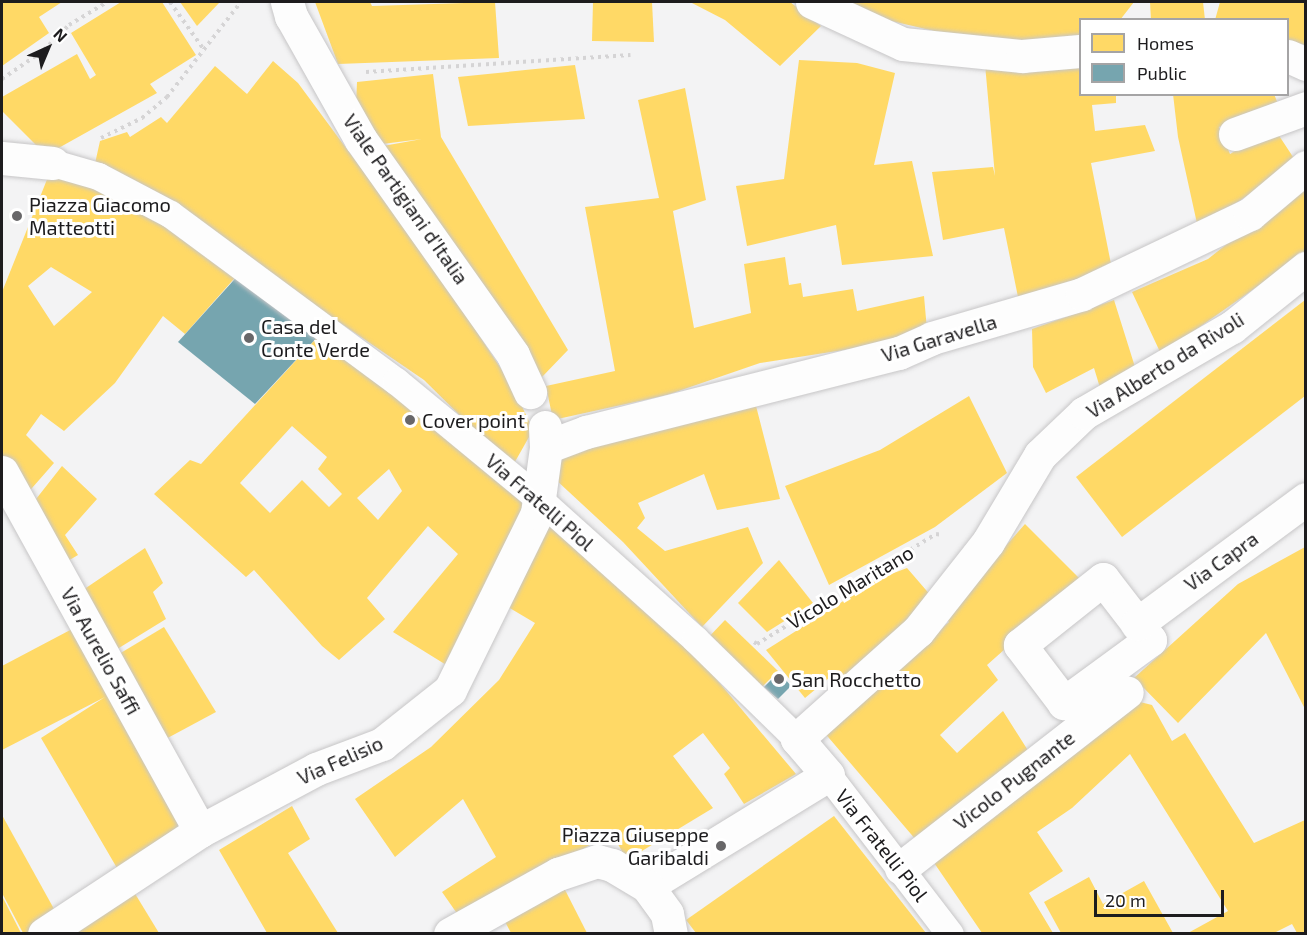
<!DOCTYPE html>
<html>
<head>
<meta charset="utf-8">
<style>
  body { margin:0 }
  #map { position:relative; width:1307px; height:935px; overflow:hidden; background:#f3f3f4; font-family:"Exo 2",sans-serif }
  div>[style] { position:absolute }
  .homes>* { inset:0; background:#ffd966 }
  .public>* { inset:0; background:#76a5af }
  .path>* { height:4px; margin-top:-2px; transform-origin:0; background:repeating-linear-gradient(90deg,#d5d4d5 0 3px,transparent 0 7.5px) }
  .roads { filter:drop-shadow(0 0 2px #c7c6c7) drop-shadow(0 0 2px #c7c6c7) }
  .pedestrian>* { height:27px; margin:-13.5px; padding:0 13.5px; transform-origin:13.5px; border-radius:13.5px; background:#fdfdfd }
  .minor>* { height:33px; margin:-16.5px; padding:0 16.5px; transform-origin:16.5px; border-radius:16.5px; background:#fdfdfd }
  .dots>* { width:16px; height:16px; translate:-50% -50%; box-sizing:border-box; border:3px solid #fff; border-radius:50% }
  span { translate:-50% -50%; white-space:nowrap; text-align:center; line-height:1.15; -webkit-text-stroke:6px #fff; paint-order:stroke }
  .street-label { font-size:20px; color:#1d1c1e }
  .poi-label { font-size:20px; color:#1d1c1e }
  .left { translate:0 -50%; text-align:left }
  .right { translate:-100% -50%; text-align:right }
  .frame { position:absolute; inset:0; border:3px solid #1d1c1e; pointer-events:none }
  .legend { position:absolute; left:1079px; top:18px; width:210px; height:78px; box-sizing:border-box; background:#fff; border:2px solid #a5a4a5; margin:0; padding:8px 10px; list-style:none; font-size:18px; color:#1d1c1e }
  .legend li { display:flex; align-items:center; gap:12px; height:30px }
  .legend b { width:30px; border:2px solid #a5a4a5 }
  .north { position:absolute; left:18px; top:18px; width:60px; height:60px; -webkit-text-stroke:4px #fff; paint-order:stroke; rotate:44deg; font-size:16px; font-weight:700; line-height:24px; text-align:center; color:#1d1c1e }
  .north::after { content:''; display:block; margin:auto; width:21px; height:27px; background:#1d1c1e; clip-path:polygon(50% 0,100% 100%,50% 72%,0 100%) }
  .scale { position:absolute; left:1094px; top:890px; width:130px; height:27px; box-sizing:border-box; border:3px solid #1d1c1e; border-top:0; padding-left:8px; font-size:18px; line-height:21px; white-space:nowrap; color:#1d1c1e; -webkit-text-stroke:4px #fff; paint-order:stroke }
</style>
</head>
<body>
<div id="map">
  <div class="homes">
    <div style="clip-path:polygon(2px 2px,62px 2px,39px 17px,49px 33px,2px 66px)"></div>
    <div style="clip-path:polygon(121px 2px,162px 2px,196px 55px,150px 84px,157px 93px,46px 155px,2px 111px,2px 97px,77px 54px,90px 79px,96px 75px,71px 33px)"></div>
    <div style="clip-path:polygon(180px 2px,220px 2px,197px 26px)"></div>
    <div style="clip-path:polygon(315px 2px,370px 2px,372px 6px,495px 2px,499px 58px,338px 64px)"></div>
    <div style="clip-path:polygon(593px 2px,652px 2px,654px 42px,592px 41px)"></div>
    <div style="clip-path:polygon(690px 2px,790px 2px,821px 26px,780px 66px,725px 20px)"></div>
    <div style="clip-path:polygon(837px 2px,1134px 2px,1120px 20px,1080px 20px,1080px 40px,990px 44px,857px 13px)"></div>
    <div style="clip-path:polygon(1150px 2px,1203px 2px,1205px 20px,1151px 20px)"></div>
    <div style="clip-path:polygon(1220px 2px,1305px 2px,1305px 45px,1288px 41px,1288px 20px,1215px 20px)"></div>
    <div style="clip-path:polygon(799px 60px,857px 63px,895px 73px,874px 165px,912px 161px,933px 256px,842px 265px,836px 225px,747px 246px,736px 186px,784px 179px)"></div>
    <div style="clip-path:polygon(1080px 60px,1080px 94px,1116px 94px,1116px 103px,1092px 105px,1095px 131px,1145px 125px,1155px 151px,1091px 163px,1111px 264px,1069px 287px,1019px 302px,1004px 228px,943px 240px,932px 172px,993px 167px,995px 176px,985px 64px)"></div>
    <div style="clip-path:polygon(273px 61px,298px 83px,437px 271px,513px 387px,533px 430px,512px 467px,424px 380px,276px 279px,94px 168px,100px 141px,127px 132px,130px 137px,161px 117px,167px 123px,215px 66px,247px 94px)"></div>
    <div style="clip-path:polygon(575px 65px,585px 119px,468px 126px,458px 77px)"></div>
    <div style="clip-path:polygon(433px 74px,441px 137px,568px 350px,542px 377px,383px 146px,422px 139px,382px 144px,356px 105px,357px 82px)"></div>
    <div style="clip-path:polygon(685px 88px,706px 200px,673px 211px,694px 328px,751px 313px,744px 264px,785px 257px,789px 285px,801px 283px,803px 297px,853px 289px,857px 311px,924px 296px,927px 330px,863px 347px,760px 363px,667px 395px,553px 420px,546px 386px,615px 371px,585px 207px,659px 198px,638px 100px)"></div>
    <div style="clip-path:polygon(1173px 94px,1274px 94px,1278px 104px,1219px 127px,1230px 154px,1274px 128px,1297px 163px,1198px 228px,1178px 137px)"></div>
    <div style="clip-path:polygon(evenodd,52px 167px,96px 182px,240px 272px,185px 334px,163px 316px,115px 383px,64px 431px,41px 414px,26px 435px,54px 463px,25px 496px,2px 455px,2px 292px,52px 167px,51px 267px,92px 292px,54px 326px,28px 286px,51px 267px)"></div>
    <div style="clip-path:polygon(1305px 182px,1305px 253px,1161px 354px,1132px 292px,1208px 259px)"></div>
    <div style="clip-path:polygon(1114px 300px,1135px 367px,1101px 391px,1094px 368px,1046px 393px,1033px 367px,1032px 329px)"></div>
    <div style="clip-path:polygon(1305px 300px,1305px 396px,1122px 537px,1076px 477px)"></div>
    <div style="clip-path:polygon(evenodd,322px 332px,531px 510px,456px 671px,393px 632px,458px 554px,428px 526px,367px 598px,385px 619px,339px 660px,322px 646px,254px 570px,246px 577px,154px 494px,190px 460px,201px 464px,322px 332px,292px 426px,327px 457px,318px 469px,342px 494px,329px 507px,302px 480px,270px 513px,240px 483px,292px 426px,322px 332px,389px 469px,402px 491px,378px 520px,357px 498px,389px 469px)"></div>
    <div style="clip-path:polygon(969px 396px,1007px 473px,935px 527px,829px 585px,785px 486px,880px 450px)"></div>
    <div style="clip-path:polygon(755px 402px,780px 499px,717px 510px,704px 474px,638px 503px,645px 518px,637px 528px,665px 551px,748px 527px,763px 563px,702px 627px,623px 542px,555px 479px,558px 453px)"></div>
    <div style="clip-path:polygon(62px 466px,97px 499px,65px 535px,78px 555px,61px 565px,29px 508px)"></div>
    <div style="clip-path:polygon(543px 519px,686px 643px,796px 774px,744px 804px,724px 774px,730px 768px,703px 733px,673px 756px,713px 808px,627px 860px,611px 832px,463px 922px,442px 892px,496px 857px,463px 799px,395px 857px,355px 799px,431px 747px,499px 680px,535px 623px,503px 604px)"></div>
    <div style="clip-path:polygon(1025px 524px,1082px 581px,987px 665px,998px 680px,940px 735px,957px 753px,1003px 711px,1034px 760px,922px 847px,823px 731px,949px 622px,944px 616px)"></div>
    <div style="clip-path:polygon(1305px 547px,1305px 709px,1266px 633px,1178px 723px,1134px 678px,1238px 584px)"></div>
    <div style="clip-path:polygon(145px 548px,163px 583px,153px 592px,166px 619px,114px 651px,80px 592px)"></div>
    <div style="clip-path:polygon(779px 560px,813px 603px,767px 632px,738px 603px)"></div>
    <div style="clip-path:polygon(907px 568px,932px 597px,847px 685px,835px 673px,805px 698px,766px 650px,878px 579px)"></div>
    <div style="clip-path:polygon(725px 620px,778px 671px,756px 693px,704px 642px)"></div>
    <div style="clip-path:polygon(164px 627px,216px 712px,162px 741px,114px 657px)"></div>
    <div style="clip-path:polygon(74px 628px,186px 827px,117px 868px,41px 738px,105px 697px,2px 750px,2px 666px)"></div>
    <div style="clip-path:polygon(1136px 701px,1152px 705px,1172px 741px,1185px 733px,1254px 843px,1305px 820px,1305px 933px,1297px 933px,1292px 924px,1274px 933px,1188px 933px,1228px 911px,1130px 754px,1072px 808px,1037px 832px,1063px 871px,1029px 893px,1053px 933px,982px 933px,926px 851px)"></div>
    <div style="clip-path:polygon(292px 806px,310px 839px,288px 853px,338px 933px,267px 933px,219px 850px)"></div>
    <div style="clip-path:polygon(2px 815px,59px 918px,35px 933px,23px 933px,2px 893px)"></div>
    <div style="clip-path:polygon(834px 816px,926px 933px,696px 933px,686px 920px)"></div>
    <div style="clip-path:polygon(1089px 877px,1103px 904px,1144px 881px,1173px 933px,1061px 933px,1044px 902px)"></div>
    <div style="clip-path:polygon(561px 882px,587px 933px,511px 933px,502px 916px)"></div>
    <div style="clip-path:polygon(134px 892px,159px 933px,74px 933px)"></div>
    <div style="clip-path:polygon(2px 896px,21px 933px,2px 933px)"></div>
  </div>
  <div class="public">
    <div style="clip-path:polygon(242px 271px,322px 332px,255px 404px,178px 342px)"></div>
    <div style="clip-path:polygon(779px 672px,791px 686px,778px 699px,764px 687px)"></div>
  </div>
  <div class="path">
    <div style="left:170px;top:2px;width:60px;rotate:54.5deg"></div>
    <div style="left:366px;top:72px;width:265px;rotate:-3.7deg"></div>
    <div style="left:2px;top:79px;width:51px;rotate:-34.6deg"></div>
    <div style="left:44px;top:50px;width:35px;rotate:-45deg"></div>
    <div style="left:69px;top:25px;width:44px;rotate:-31.2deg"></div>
    <div style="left:101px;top:138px;width:46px;rotate:-26deg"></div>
    <div style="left:142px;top:118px;width:33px;rotate:-40deg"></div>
    <div style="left:167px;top:97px;width:120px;rotate:-52.1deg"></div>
    <div style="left:754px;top:642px;width:4px;rotate:34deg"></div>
    <div style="left:757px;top:644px;width:210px;rotate:-31.6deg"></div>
    <div style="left:936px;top:534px;width:7px;rotate:8deg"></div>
  </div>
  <div class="roads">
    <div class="pedestrian">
      <div style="left:53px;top:163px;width:47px;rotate:16.1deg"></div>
      <div style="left:98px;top:176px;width:81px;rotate:27.8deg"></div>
      <div style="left:170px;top:214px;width:281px;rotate:36.5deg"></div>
      <div style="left:396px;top:381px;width:185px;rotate:39.5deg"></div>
      <div style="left:539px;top:499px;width:210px;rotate:41.9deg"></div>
      <div style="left:695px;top:639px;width:143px;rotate:44.4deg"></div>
      <div style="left:828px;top:775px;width:200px;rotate:52.5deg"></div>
    </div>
    <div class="minor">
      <div style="left:287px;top:2px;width:15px;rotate:74deg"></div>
      <div style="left:291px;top:16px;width:142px;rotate:60.6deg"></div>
      <div style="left:361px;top:140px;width:263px;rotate:54.7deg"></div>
      <div style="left:513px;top:355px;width:41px;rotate:65.3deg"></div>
      <div style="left:812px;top:2px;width:100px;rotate:24.8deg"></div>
      <div style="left:903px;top:44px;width:120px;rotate:5.8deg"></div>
      <div style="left:1022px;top:56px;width:58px;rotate:-4.9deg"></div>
      <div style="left:1288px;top:56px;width:20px;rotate:24deg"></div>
      <div style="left:1235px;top:134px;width:76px;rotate:-20.1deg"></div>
      <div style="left:2px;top:158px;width:51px;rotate:5.6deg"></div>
      <div style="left:546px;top:447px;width:43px;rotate:-20.6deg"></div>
      <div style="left:586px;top:432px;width:323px;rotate:-14.2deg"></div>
      <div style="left:899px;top:353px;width:36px;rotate:-24deg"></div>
      <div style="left:932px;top:338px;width:156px;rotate:-16.3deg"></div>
      <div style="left:1082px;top:294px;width:186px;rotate:-25.5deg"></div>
      <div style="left:1250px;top:214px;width:73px;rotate:-40deg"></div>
      <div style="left:2px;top:472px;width:410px;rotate:61.1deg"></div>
      <div style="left:1103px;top:579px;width:77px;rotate:52.4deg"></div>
      <div style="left:1150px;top:640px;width:107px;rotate:143.8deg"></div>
      <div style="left:1064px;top:703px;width:73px;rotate:-127.2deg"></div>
      <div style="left:1020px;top:645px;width:106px;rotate:-38.5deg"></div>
      <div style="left:1137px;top:624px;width:210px;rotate:-36.5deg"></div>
      <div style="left:901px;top:868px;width:286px;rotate:-37.9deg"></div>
      <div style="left:647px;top:886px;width:212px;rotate:-31.5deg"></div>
      <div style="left:828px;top:775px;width:48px;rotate:-130.7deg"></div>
      <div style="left:797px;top:739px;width:162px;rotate:-41.8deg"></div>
      <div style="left:918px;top:631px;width:113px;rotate:-51.8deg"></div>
      <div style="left:988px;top:542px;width:101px;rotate:-59.1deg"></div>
      <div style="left:1040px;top:455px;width:61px;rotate:-43.7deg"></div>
      <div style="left:1084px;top:413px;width:171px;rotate:-30.2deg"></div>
      <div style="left:1232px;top:327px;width:95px;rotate:-38.6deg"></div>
      <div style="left:44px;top:934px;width:187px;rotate:-33.4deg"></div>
      <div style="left:200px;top:831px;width:132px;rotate:-28.1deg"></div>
      <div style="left:316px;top:769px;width:71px;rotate:-20.7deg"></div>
      <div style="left:382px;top:744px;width:87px;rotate:-38.5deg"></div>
      <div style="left:450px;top:690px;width:197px;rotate:-63.8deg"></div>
      <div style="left:537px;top:513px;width:67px;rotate:-82.2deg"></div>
      <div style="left:546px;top:447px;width:20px;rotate:-93deg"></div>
      <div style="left:450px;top:934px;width:124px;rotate:-29.1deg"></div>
      <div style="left:558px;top:874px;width:41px;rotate:-18.4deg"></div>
      <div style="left:597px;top:861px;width:16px;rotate:15deg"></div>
      <div style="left:612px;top:865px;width:41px;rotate:31deg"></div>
      <div style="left:647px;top:886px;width:34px;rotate:54deg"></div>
      <div style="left:667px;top:914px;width:20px;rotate:79deg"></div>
    </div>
  </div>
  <div class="dots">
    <div style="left:17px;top:216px;background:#686769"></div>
    <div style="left:249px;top:338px;background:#686769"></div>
    <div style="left:410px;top:420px;background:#686769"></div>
    <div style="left:779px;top:679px;background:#686769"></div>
    <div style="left:721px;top:846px;background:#686769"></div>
  </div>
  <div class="street-label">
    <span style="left:406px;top:199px;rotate:55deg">Viale Partigiani d'Italia</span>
    <span style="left:939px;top:338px;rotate:-17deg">Via Garavella</span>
    <span style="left:1165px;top:365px;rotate:-32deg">Via Alberto da Rivoli</span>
    <span style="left:540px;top:502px;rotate:41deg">Via Fratelli Piol</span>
    <span style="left:1221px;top:561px;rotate:-36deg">Via Capra</span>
    <span style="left:850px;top:587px;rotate:-31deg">Vicolo Maritano</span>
    <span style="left:101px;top:651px;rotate:61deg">Via Aurelio Saffi</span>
    <span style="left:340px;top:760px;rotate:-24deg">Via Felisio</span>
    <span style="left:1014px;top:780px;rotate:-38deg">Vicolo Pugnante</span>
    <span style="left:882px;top:845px;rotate:52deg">Via Fratelli Piol</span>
  </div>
  <div class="poi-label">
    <span class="left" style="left:29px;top:216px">Piazza Giacomo<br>Matteotti</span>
    <span class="left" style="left:261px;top:338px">Casa del<br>Conte Verde</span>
    <span class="left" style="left:422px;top:420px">Cover point</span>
    <span class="left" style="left:791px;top:679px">San Rocchetto</span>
    <span class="right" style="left:709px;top:846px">Piazza Giuseppe<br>Garibaldi</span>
  </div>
  <div class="frame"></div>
  <ul class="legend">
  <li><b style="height:16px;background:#ffd966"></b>Homes</li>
  <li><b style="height:16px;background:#76a5af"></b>Public</li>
  </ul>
  <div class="north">N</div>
  <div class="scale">20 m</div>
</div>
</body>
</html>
